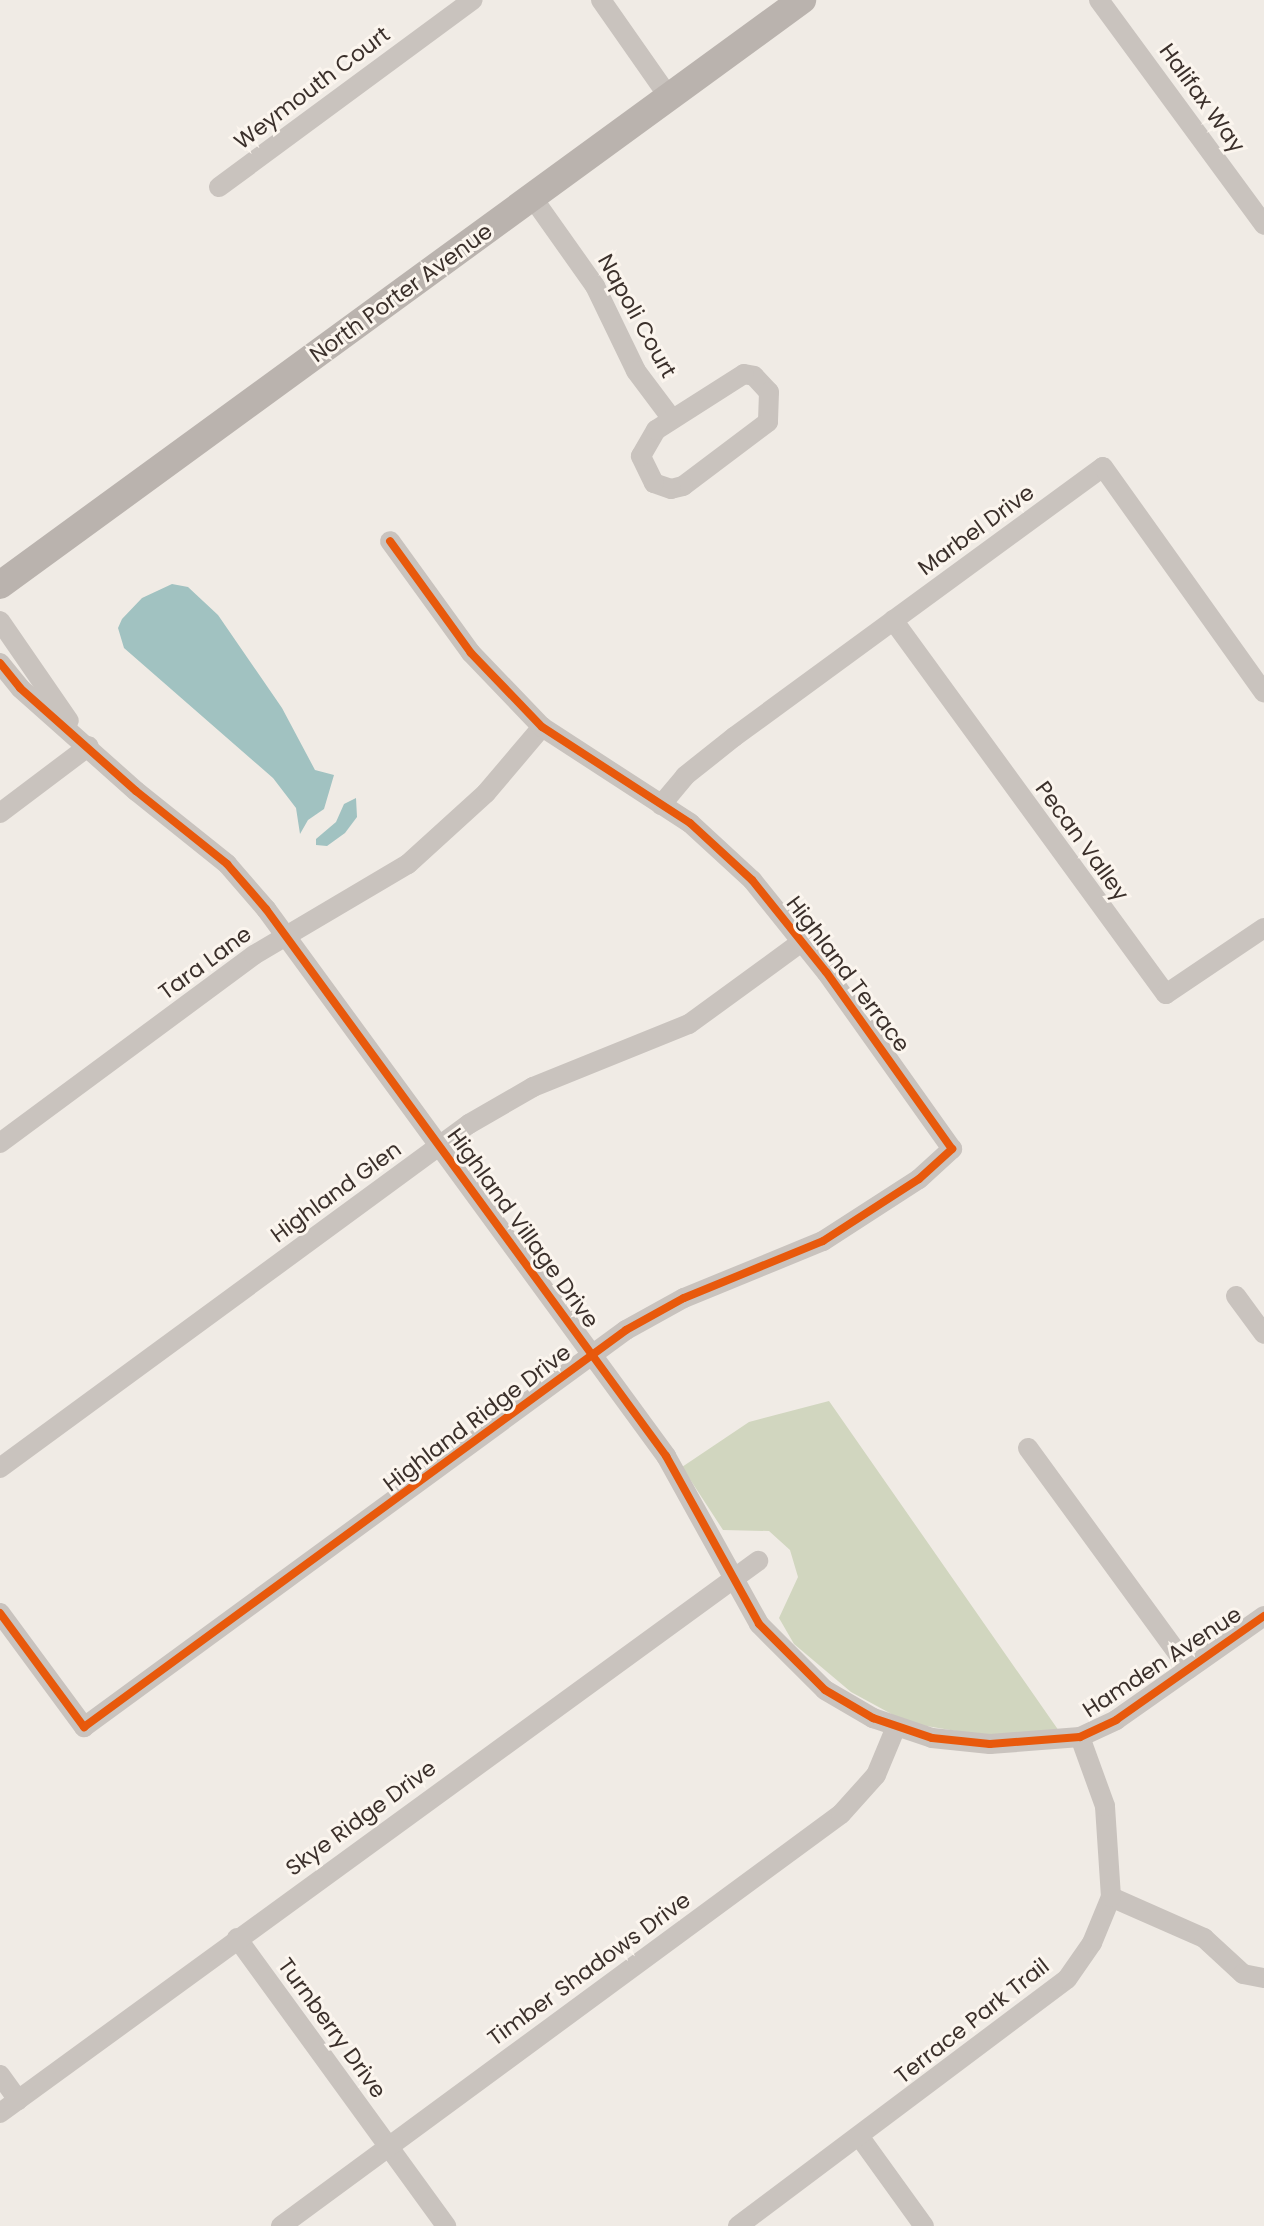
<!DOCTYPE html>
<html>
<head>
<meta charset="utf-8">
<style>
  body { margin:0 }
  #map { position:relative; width:1264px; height:2226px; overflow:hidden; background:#f0ebe5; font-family:Poppins,sans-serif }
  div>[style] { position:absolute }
  .green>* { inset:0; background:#d1d6bf }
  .water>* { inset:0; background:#a1c2c1 }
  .minor>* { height:20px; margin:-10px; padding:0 10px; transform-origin:10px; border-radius:10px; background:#c9c3be }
  .secondary>* { height:28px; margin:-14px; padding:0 14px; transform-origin:14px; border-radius:14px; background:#bab3ae }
  .cycleway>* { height:8px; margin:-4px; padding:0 4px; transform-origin:4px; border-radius:4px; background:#e8590c }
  span { translate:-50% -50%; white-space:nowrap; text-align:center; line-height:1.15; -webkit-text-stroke:6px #fbf5ee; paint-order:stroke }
  .street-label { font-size:22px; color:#3b302b }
</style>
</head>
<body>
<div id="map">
  <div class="green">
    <div style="clip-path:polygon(829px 1401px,1059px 1731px,981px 1735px,908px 1723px,851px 1692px,794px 1644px,779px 1618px,798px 1577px,790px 1550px,769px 1531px,723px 1530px,682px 1467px,749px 1422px)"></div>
  </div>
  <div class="water">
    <div style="clip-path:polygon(172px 584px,188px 587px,218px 615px,282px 708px,315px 770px,334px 775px,324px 809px,308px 820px,300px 834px,296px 808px,273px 778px,124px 648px,118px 628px,122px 619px,142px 598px)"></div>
    <div style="clip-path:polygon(356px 798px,357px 817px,345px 833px,327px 846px,316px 845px,316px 839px,336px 822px,344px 804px)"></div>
  </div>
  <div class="minor">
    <div style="left:601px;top:0;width:118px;rotate:55deg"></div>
    <div style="left:1099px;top:0;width:279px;rotate:53.7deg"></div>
    <div style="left:219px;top:187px;width:315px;rotate:-36.4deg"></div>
    <div style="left:532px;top:197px;width:109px;rotate:54.7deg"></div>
    <div style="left:595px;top:286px;width:94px;rotate:64.2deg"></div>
    <div style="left:636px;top:371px;width:60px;rotate:53.1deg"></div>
    <div style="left:744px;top:374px;width:10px;rotate:11deg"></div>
    <div style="left:754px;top:376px;width:22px;rotate:47deg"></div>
    <div style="left:769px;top:392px;width:30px;rotate:92deg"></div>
    <div style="left:768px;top:422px;width:106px;rotate:143deg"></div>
    <div style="left:683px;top:486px;width:12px;rotate:166deg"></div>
    <div style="left:671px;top:489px;width:18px;rotate:-161deg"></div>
    <div style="left:654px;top:483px;width:30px;rotate:-116deg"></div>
    <div style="left:641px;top:456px;width:30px;rotate:-60deg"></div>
    <div style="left:656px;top:430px;width:104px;rotate:-32.5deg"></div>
    <div style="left:893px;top:620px;width:463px;rotate:53.9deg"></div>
    <div style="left:1166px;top:994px;width:118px;rotate:-34deg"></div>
    <div style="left:0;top:621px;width:121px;rotate:55.4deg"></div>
    <div style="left:0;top:663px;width:32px;rotate:51deg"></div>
    <div style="left:20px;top:688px;width:155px;rotate:41.6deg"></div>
    <div style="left:136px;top:791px;width:117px;rotate:38.7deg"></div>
    <div style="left:227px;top:864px;width:60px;rotate:49.1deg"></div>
    <div style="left:266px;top:909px;width:678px;rotate:53.82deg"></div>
    <div style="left:666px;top:1456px;width:192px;rotate:61deg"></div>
    <div style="left:759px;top:1624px;width:93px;rotate:45deg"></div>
    <div style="left:825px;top:1690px;width:56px;rotate:30.3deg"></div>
    <div style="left:873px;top:1718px;width:62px;rotate:18.7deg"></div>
    <div style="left:932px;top:1738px;width:58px;rotate:5.9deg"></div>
    <div style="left:990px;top:1744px;width:90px;rotate:-4.4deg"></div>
    <div style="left:1080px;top:1737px;width:40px;rotate:-25deg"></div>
    <div style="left:1116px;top:1720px;width:181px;rotate:-35.1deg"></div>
    <div style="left:661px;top:805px;width:38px;rotate:-50deg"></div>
    <div style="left:685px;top:776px;width:63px;rotate:-38.5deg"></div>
    <div style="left:734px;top:737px;width:457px;rotate:-36.2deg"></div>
    <div style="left:1103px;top:467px;width:277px;rotate:54.5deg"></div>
    <div style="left:0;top:813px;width:111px;rotate:-37deg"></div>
    <div style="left:0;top:1143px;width:316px;rotate:-36.5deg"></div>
    <div style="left:254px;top:955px;width:179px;rotate:-30.6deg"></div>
    <div style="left:408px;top:864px;width:105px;rotate:-42.3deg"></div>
    <div style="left:486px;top:793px;width:87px;rotate:-49.7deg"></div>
    <div style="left:1236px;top:1296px;width:47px;rotate:53.6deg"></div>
    <div style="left:1028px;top:1448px;width:273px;rotate:53.9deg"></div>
    <div style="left:0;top:1468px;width:582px;rotate:-36.26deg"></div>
    <div style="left:469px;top:1124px;width:74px;rotate:-30deg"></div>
    <div style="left:533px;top:1087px;width:168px;rotate:-22deg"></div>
    <div style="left:689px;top:1024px;width:141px;rotate:-36.1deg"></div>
    <div style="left:0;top:1613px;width:142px;rotate:53.6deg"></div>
    <div style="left:84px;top:1727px;width:672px;rotate:-36.22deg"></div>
    <div style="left:626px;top:1330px;width:66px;rotate:-28.9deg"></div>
    <div style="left:684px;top:1298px;width:150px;rotate:-22.3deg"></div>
    <div style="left:823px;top:1241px;width:114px;rotate:-32.9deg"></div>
    <div style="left:919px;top:1179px;width:45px;rotate:-42.3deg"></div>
    <div style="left:952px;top:1149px;width:217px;rotate:-125.4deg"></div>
    <div style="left:826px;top:972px;width:118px;rotate:-128.8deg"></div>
    <div style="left:752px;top:880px;width:84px;rotate:-137.4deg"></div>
    <div style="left:690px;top:823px;width:176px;rotate:-147deg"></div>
    <div style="left:542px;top:727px;width:103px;rotate:-133.8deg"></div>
    <div style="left:471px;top:653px;width:138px;rotate:-125.9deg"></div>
    <div style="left:1111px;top:1897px;width:102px;rotate:23.8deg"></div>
    <div style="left:1204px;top:1938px;width:53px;rotate:42.7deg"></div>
    <div style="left:1243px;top:1974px;width:21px;rotate:11deg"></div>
    <div style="left:237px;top:1938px;width:356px;rotate:54deg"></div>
    <div style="left:0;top:2075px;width:31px;rotate:54deg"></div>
    <div style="left:0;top:2113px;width:938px;rotate:-36.06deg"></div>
    <div style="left:859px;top:2136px;width:111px;rotate:54.2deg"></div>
    <div style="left:281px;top:2226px;width:695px;rotate:-36.34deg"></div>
    <div style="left:841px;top:1814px;width:52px;rotate:-48.1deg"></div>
    <div style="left:876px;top:1775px;width:52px;rotate:-67.4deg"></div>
    <div style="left:738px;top:2226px;width:411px;rotate:-36.9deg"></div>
    <div style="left:1067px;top:1979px;width:44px;rotate:-55.2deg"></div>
    <div style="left:1092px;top:1943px;width:50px;rotate:-67.6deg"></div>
    <div style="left:1111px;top:1897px;width:91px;rotate:-93.8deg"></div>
    <div style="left:1105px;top:1806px;width:73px;rotate:-109.9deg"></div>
  </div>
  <div class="secondary">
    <div style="left:0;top:585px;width:993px;rotate:-36.11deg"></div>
  </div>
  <div class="cycleway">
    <div style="left:0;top:663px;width:32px;rotate:51deg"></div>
    <div style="left:20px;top:688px;width:155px;rotate:41.6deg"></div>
    <div style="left:136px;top:791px;width:117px;rotate:38.7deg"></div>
    <div style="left:227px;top:864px;width:60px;rotate:49.1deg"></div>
    <div style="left:266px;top:909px;width:678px;rotate:53.82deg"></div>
    <div style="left:666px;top:1456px;width:192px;rotate:61deg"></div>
    <div style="left:759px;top:1624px;width:93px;rotate:45deg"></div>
    <div style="left:825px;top:1690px;width:56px;rotate:30.3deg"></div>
    <div style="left:873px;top:1718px;width:62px;rotate:18.7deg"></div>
    <div style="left:932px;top:1738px;width:58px;rotate:5.9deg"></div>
    <div style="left:990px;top:1744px;width:90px;rotate:-4.4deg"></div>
    <div style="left:1080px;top:1737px;width:40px;rotate:-25deg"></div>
    <div style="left:1116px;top:1720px;width:181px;rotate:-35.1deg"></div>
    <div style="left:0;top:1613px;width:142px;rotate:53.6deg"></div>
    <div style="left:84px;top:1727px;width:672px;rotate:-36.22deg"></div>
    <div style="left:626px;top:1330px;width:66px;rotate:-28.9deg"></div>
    <div style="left:684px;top:1298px;width:150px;rotate:-22.3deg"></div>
    <div style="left:823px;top:1241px;width:114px;rotate:-32.9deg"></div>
    <div style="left:919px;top:1179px;width:45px;rotate:-42.3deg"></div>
    <div style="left:952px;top:1149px;width:217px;rotate:-125.4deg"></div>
    <div style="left:826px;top:972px;width:118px;rotate:-128.8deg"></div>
    <div style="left:752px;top:880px;width:84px;rotate:-137.4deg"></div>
    <div style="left:690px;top:823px;width:176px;rotate:-147deg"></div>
    <div style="left:542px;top:727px;width:103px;rotate:-133.8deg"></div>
    <div style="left:471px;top:653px;width:138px;rotate:-125.9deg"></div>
  </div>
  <div class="street-label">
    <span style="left:312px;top:88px;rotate:-37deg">Weymouth Court</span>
    <span style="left:1202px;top:98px;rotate:54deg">Halifax Way</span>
    <span style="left:401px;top:293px;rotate:-36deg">North Porter Avenue</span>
    <span style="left:637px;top:316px;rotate:61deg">Napoli Court</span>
    <span style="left:976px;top:530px;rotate:-36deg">Marbel Drive</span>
    <span style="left:1082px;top:841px;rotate:54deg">Pecan Valley</span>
    <span style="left:205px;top:963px;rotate:-36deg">Tara Lane</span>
    <span style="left:848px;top:974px;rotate:53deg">Highland Terrace</span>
    <span style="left:336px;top:1192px;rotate:-36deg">Highland Glen</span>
    <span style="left:523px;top:1228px;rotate:54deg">Highland Village Drive</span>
    <span style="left:477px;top:1418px;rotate:-37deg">Highland Ridge Drive</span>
    <span style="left:1162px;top:1662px;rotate:-33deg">Hamden Avenue</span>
    <span style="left:361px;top:1818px;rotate:-36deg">Skye Ridge Drive</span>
    <span style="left:589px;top:1969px;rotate:-36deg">Timber Shadows Drive</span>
    <span style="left:972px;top:2021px;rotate:-38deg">Terrace Park Trail</span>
    <span style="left:332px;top:2028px;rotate:54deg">Turnberry Drive</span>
  </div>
</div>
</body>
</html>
